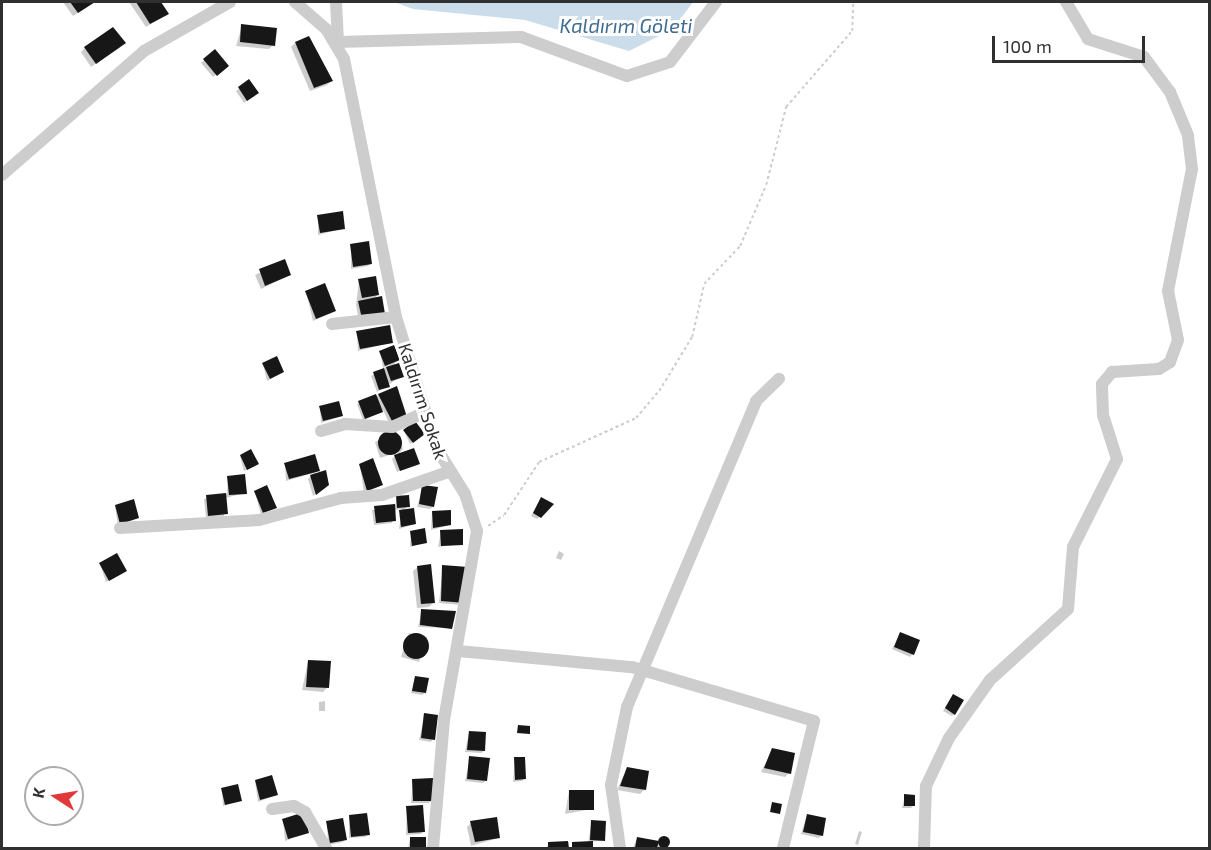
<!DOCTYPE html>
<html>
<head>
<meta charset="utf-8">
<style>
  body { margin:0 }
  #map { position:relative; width:1211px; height:850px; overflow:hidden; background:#fff; font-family:"Exo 2",sans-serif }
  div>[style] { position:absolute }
  .water>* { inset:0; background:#cbddeb }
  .shadow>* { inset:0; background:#0003 }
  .building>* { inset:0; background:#171717 }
  .round { border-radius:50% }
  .path>* { height:1.5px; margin-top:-0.75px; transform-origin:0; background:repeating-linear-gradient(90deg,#cdcdcd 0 3px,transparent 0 6px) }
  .minor>* { height:12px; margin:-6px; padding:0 6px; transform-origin:6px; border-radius:6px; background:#cdcdcd }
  span { translate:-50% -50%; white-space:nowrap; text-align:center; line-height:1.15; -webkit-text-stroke:6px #fff; paint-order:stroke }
  .street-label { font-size:18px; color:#303030 }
  .water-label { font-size:20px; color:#3f6c90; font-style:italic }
  .frame { position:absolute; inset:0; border:3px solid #303030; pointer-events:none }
  .north { position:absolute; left:24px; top:766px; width:60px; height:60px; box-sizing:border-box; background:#fff; border:2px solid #acacac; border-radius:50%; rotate:282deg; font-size:16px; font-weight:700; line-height:24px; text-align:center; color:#303030 }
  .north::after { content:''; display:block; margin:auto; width:21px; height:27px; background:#e1383a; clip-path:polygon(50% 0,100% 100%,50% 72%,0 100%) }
  .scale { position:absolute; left:992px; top:36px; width:153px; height:27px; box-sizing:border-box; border:3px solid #303030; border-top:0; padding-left:8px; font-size:18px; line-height:21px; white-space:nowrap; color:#303030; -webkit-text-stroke:4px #fff; paint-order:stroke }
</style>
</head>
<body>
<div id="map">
  <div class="water">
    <div style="clip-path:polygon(394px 2px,693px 2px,673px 29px,629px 51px,525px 20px,413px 9px)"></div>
  </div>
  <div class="shadow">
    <div style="clip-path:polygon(63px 2px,95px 2px,73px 16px)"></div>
    <div style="clip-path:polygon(129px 2px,159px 2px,167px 14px,146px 27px)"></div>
    <div style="clip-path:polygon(242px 26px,273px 45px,269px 49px,236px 46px)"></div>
    <div style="clip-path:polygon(295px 43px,331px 81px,327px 85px,310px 91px,291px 47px)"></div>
    <div style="clip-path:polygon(120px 47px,91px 67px,81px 52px,85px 48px)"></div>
    <div style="clip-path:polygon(215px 51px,227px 65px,213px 77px,201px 63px)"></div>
    <div style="clip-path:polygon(249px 81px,254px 96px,244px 103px,236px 91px)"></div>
    <div style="clip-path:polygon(318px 217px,344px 228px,318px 235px)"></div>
    <div style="clip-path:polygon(351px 245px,370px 264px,368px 266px,351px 269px)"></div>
    <div style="clip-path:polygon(284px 261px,289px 275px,261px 289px,255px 275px)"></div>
    <div style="clip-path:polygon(359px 281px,378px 294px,359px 321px,356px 305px)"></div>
    <div style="clip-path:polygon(306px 292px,335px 311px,313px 321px)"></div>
    <div style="clip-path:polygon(357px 333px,392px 342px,358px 351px)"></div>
    <div style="clip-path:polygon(380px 352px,398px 360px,391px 367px,402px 376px,377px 392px,371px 376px,391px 364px,383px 368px)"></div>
    <div style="clip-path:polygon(263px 364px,282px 372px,267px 381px)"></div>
    <div style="clip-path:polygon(379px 395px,406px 417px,390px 425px,383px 410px,363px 420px,357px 404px)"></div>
    <div style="clip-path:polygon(320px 408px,341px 416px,321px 423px)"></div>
    <div style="clip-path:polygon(396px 430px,403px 449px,397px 456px,418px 463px,397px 472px,392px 459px,399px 452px,380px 458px,375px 442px)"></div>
    <div style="clip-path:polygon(404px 431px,420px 436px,410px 444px)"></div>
    <div style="clip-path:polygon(240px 456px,255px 466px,244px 471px)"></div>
    <div style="clip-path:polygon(285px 464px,318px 470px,312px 476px,325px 488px,313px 496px,308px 479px,314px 473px,286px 481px)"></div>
    <div style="clip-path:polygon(360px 465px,381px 485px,378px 487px,364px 493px)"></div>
    <div style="clip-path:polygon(228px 477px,245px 493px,225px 498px,224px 516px,206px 518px,204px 499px,227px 494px)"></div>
    <div style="clip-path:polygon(423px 486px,433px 507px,430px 509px,417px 507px)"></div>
    <div style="clip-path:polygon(255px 492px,275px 507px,261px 515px)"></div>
    <div style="clip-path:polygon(397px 498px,408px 506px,403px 511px,415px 524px,399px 529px,402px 509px,394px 510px,392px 523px,374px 525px,372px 510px,395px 506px)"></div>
    <div style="clip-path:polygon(541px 499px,552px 505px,537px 519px,531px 516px)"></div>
    <div style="clip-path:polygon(115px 506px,138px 518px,118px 526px)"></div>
    <div style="clip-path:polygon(432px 512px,450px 525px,431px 530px)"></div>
    <div style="clip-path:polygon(411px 532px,426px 542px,410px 547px)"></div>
    <div style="clip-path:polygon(441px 532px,462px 544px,438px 547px)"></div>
    <div style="clip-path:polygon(559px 551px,564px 554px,561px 560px,556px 558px)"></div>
    <div style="clip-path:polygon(100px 564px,122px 573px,106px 582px)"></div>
    <div style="clip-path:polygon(418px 567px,434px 602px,429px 607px,417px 608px,413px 571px)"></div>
    <div style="clip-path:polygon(443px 567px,462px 605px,439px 603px)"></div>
    <div style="clip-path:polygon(422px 610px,450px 628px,418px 627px)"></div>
    <div style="clip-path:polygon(409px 633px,427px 637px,419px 662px,401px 657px)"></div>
    <div style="clip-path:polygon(900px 633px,913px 654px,910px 657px,892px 649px)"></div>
    <div style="clip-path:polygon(308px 661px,328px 687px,323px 692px,302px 690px)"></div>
    <div style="clip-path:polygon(415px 677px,425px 693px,422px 695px,411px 693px)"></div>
    <div style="clip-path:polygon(951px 698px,954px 714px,952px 716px,943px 711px)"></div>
    <div style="clip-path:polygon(325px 701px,325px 711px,319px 711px,319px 702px)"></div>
    <div style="clip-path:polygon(425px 715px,433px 739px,431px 742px,419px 740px)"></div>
    <div style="clip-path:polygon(469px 732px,484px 751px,481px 753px,465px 752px)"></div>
    <div style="clip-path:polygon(772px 750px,789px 773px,785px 777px,761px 772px)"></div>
    <div style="clip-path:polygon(470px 758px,486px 780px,483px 783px,465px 781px)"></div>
    <div style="clip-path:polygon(515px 758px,524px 779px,522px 781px,513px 782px)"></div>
    <div style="clip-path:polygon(627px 768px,644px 790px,640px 794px,617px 790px)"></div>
    <div style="clip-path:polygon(413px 780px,432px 800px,429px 803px,411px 803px)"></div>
    <div style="clip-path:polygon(255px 781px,276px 795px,258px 802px)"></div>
    <div style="clip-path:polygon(222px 790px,241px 800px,223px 806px)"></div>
    <div style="clip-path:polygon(569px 791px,592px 809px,565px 814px)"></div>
    <div style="clip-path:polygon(905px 796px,913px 806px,911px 808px,902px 808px)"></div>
    <div style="clip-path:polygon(407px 807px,423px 831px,421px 834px,406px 835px)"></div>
    <div style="clip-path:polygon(807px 815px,822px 835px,819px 838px,801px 834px)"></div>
    <div style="clip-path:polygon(349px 816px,368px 834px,365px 837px,349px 838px)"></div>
    <div style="clip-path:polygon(283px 820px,308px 833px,285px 841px)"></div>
    <div style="clip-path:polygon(592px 821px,603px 840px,591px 842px,591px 848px,546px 848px,549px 844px,567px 842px,567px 848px,588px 843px)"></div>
    <div style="clip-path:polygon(327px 823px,345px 840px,343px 842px,328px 845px)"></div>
    <div style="clip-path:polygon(471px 823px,498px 838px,471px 846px,467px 827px)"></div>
    <div style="clip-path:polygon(859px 831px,862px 832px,858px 845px,855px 844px)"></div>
    <div style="clip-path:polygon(668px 837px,666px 848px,633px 848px,637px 838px,660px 843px)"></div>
    <div style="clip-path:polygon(410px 839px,424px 839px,424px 848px,408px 848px)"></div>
  </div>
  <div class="building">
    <div style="clip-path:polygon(70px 2px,95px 2px,78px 13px)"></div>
    <div style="clip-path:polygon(136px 2px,161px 2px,169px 14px,150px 24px)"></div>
    <div style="clip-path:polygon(241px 24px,277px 28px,275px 46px,240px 42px)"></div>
    <div style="clip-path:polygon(113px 27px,126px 43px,96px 64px,84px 47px)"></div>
    <div style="clip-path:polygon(309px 36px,333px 81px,314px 88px,295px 42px)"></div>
    <div style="clip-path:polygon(215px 49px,229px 66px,217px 76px,203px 59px)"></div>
    <div style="clip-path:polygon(249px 79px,259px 93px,247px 101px,238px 87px)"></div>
    <div style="clip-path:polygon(343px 211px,345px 229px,320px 233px,317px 215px)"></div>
    <div style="clip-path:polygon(369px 241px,372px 264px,353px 267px,350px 244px)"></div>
    <div style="clip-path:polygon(285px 259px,291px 275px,265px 286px,259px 269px)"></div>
    <div style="clip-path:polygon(376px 276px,379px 295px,362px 298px,358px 279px)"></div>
    <div style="clip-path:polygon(325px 283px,336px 311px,316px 319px,305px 291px)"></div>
    <div style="clip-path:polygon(382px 296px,385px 314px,362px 319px,358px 301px)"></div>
    <div style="clip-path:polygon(390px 325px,393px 343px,360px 349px,356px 331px)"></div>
    <div style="clip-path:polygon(394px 345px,400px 360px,385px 366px,379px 351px)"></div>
    <div style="clip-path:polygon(277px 356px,284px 372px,270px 379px,262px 363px)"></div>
    <div style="clip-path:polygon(399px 363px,404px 377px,391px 381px,386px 367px)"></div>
    <div style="clip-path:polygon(384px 368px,390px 387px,379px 390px,373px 372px)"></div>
    <div style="clip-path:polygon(397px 386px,407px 417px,393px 423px,378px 394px)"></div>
    <div style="clip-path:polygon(376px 394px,383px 412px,365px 419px,358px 401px)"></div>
    <div style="clip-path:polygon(339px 401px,343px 416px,323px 421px,319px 406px)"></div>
    <div style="clip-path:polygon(415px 421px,425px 434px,413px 443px,403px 430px)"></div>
    <div class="round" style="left:378px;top:431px;width:24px;height:24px"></div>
    <div style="clip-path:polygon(414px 448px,420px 464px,400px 471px,394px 455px)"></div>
    <div style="clip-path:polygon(251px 449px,259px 464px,247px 470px,240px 455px)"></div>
    <div style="clip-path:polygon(315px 454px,320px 471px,289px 479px,284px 463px)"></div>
    <div style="clip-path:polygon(373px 458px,383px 485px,367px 491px,359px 464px)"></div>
    <div style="clip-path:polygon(326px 470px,329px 485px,316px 495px,310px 475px)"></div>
    <div style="clip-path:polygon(245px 474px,247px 494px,229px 495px,227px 476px)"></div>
    <div style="clip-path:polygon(267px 485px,277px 508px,263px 513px,254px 491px)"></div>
    <div style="clip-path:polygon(422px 485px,438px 487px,434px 507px,419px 504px)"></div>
    <div style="clip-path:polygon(226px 493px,228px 514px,208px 516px,206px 495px)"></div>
    <div style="clip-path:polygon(409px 495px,410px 507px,397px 508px,396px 496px)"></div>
    <div style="clip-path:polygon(541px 497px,554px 504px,541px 518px,533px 513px)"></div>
    <div style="clip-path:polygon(134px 499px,139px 518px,120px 524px,115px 505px)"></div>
    <div style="clip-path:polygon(395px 504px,396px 521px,376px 523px,374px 506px)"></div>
    <div style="clip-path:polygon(414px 508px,416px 524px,401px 527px,399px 510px)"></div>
    <div style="clip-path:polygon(451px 510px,451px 525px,433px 528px,432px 511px)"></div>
    <div style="clip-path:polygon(425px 528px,427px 543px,412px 546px,410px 531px)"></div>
    <div style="clip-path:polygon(463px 529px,463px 545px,441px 546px,440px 530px)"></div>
    <div style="clip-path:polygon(117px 553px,127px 571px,109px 581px,99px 563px)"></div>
    <div style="clip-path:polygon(431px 564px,435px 603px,421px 604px,417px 566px)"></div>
    <div style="clip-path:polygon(442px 565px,468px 567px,466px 603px,441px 601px)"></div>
    <div style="clip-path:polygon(421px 609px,456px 611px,452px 629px,420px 625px)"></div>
    <div style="clip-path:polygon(900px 632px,920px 640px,914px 655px,894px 647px)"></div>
    <div class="round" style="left:403px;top:633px;width:26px;height:26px"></div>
    <div style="clip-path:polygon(308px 660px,331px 661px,329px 688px,306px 687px)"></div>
    <div style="clip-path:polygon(415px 676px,429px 678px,426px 693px,412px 691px)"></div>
    <div style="clip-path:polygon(953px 694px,964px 700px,955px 715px,945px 708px)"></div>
    <div style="clip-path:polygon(424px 713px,438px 715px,435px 740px,421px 738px)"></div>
    <div style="clip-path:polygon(518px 725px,530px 726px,530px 734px,517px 733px)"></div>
    <div style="clip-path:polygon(469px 731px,486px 732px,485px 751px,467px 750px)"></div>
    <div style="clip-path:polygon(772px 748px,795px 753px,791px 774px,764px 768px)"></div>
    <div style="clip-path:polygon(469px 756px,490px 758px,487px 781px,467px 779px)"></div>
    <div style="clip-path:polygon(514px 757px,525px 757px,526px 779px,515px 780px)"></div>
    <div style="clip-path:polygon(627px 767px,649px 771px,646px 790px,620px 786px)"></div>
    <div style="clip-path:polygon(272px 775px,278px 795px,260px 800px,255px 780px)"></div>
    <div style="clip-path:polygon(433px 778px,434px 801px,413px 801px,412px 779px)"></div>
    <div style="clip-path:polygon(238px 784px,242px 801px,225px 805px,221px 788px)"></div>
    <div style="clip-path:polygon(569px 790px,594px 790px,594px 810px,569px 810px)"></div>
    <div style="clip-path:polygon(904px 794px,915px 795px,915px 806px,904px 806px)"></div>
    <div style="clip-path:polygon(772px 802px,782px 804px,780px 814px,770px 812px)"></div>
    <div style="clip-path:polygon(423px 805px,425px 832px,408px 833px,406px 806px)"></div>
    <div style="clip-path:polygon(367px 813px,370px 835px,351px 837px,349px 815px)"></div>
    <div style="clip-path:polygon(298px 814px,305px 817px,309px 833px,288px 839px,282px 819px)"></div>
    <div style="clip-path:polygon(807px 814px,826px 818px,823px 836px,803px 832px)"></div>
    <div style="clip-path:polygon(497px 817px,500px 838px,475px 842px,470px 821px)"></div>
    <div style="clip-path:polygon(343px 818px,347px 840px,330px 843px,326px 821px)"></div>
    <div style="clip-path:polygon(591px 820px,606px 821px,605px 841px,590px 840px)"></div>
    <div class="round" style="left:658px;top:836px;width:12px;height:12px"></div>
    <div style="clip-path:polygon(410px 837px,426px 837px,426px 848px,410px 848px)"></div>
    <div style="clip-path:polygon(637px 837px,659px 841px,657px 848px,635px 848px)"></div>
    <div style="clip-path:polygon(568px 841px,569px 848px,548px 848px,548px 842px)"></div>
    <div style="clip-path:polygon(593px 841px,593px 848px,572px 848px,572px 842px)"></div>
  </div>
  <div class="path">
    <div style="left:488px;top:526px;width:19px;rotate:-35deg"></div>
    <div style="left:504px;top:515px;width:64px;rotate:-56.6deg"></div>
    <div style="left:539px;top:462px;width:107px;rotate:-24.4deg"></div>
    <div style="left:636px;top:418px;width:35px;rotate:-50deg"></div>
    <div style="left:659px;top:391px;width:63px;rotate:-58.6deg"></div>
    <div style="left:692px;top:337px;width:54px;rotate:-77.2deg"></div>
    <div style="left:704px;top:284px;width:52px;rotate:-46.5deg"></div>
    <div style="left:740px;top:246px;width:66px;rotate:-66.9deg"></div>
    <div style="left:766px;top:185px;width:81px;rotate:-75.6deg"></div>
    <div style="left:786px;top:107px;width:101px;rotate:-49deg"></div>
    <div style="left:852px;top:31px;width:29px;rotate:-88deg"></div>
  </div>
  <div class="minor">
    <div style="left:295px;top:2px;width:41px;rotate:41.1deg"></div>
    <div style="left:326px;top:29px;width:35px;rotate:59deg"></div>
    <div style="left:344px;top:59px;width:263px;rotate:78.6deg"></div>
    <div style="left:396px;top:317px;width:138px;rotate:72.7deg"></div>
    <div style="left:437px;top:449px;width:53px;rotate:58.1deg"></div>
    <div style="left:465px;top:494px;width:39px;rotate:72deg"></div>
    <div style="left:477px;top:531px;width:192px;rotate:99.9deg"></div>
    <div style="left:444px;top:720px;width:128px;rotate:94.9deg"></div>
    <div style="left:336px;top:2px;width:40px;rotate:87.1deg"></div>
    <div style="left:338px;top:42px;width:183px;rotate:-1.6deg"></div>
    <div style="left:521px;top:37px;width:113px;rotate:20.2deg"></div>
    <div style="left:627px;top:76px;width:45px;rotate:-18deg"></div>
    <div style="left:670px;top:62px;width:76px;rotate:-52.5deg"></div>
    <div style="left:2px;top:175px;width:189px;rotate:-41.1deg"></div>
    <div style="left:144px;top:51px;width:99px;rotate:-29.7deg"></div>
    <div style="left:332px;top:324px;width:64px;rotate:-6.2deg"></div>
    <div style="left:321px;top:431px;width:25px;rotate:-16deg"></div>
    <div style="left:345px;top:424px;width:47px;rotate:3.7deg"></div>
    <div style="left:392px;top:427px;width:34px;rotate:-24deg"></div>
    <div style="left:120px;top:528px;width:139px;rotate:-3.3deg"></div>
    <div style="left:259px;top:520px;width:85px;rotate:-15deg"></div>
    <div style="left:341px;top:498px;width:41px;rotate:-4.2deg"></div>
    <div style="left:382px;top:495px;width:70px;rotate:-19.2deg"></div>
    <div style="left:458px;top:651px;width:175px;rotate:5.3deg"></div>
    <div style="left:632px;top:667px;width:190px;rotate:16.5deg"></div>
    <div style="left:814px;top:721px;width:131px;rotate:103.7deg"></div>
    <div style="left:272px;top:809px;width:22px;rotate:-8deg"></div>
    <div style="left:294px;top:806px;width:13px;rotate:29deg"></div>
    <div style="left:305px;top:812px;width:42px;rotate:59.7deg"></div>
    <div style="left:620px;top:848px;width:64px;rotate:-98.1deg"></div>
    <div style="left:611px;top:785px;width:80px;rotate:-78.4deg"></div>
    <div style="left:627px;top:707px;width:332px;rotate:-67.1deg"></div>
    <div style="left:756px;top:401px;width:32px;rotate:-44deg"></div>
    <div style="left:924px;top:848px;width:62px;rotate:-88.2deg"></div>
    <div style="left:926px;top:786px;width:53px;rotate:-64.4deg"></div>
    <div style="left:949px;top:738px;width:71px;rotate:-54.7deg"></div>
    <div style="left:990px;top:680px;width:105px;rotate:-42.3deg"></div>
    <div style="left:1068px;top:609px;width:62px;rotate:-85.4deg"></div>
    <div style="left:1073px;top:547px;width:98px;rotate:-63.4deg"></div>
    <div style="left:1117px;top:459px;width:46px;rotate:-107.7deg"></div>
    <div style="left:1103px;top:415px;width:31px;rotate:-92deg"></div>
    <div style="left:1102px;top:384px;width:16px;rotate:-50deg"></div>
    <div style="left:1112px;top:372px;width:47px;rotate:-3.7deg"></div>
    <div style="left:1159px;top:369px;width:13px;rotate:-32deg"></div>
    <div style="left:1170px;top:362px;width:23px;rotate:-70deg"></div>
    <div style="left:1178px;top:340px;width:50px;rotate:-101.5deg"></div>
    <div style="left:1168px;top:291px;width:124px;rotate:-78.9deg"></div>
    <div style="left:1192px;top:169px;width:34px;rotate:-97deg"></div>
    <div style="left:1188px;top:135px;width:47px;rotate:-112.7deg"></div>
    <div style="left:1170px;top:92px;width:44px;rotate:-126.6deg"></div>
    <div style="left:1144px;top:57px;width:59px;rotate:-162.2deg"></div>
    <div style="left:1088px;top:39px;width:43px;rotate:-120.7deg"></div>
  </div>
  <div class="street-label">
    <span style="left:423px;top:401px;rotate:72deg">Kaldırım Sokak</span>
  </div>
  <div class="water-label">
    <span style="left:626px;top:25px">Kaldırım Göleti</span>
  </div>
  <div class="frame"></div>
  <div class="north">K</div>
  <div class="scale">100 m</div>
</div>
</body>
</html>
